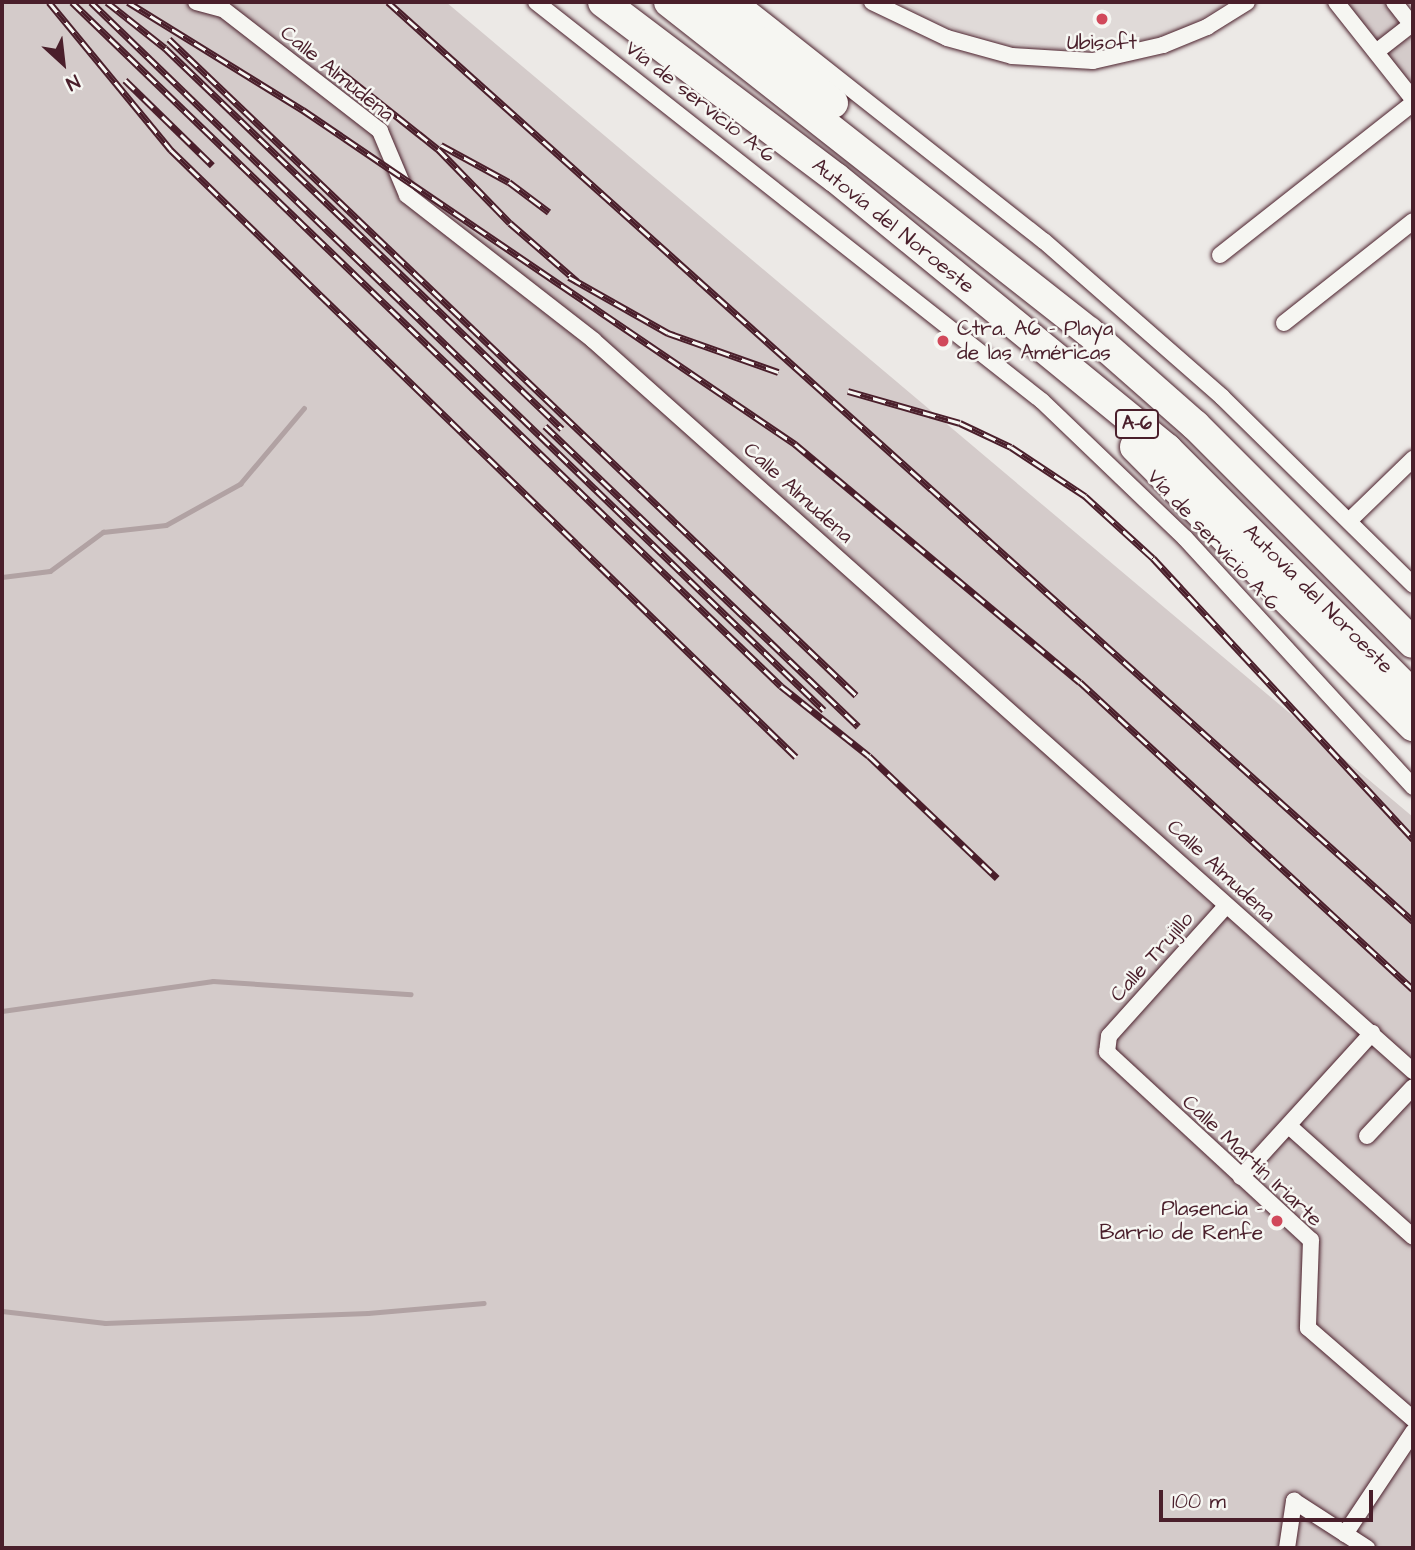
<!DOCTYPE html>
<html>
<head>
<meta charset="utf-8">
<style>
  body { margin:0 }
  #map { position:relative; width:1415px; height:1550px; overflow:hidden; background:#ece9e6; font-family:"Architects Daughter",sans-serif }
  div>[style] { position:absolute }
  .built>* { inset:0; background:#e0dad8 }
  .green>* { inset:0; background:#d4cbca }
  .stream>* { height:4.5px; margin:-2.25px; padding:0 2.25px; transform-origin:2.25px; border-radius:2.25px; background:#b1a2a3 }
  .roads { filter:drop-shadow(0 0 2px #4a1f2b) drop-shadow(0 0 2px #4a1f2b) }
  .minor>* { height:16px; margin:-8px; padding:0 8px; transform-origin:8px; border-radius:8px; background:#f6f6f2 }
  .motorway>* { height:30px; margin:-15px; padding:0 15px; transform-origin:15px; border-radius:15px; background:#f6f6f2 }
  .rail>* { height:7px; margin-top:-3.5px; transform-origin:0; background:repeating-linear-gradient(90deg,#f6f6f2 0 13px,#4a1f2b 0 26px); box-sizing:border-box; border-block:2px solid #4a1f2b }
  .dots>* { width:19px; height:19px; translate:-50% -50%; box-sizing:border-box; border:4px solid #f6f6f2; border-radius:50% }
  span { translate:-50% -50%; white-space:nowrap; text-align:center; line-height:1.15; -webkit-text-stroke:5px #f6f6f2; paint-order:stroke }
  .shield-label span { padding:2px 5px; background:#f6f6f2; border:2px solid; border-radius:5px; -webkit-text-stroke-width:0 }
  .shield-label { font-size:19px; color:#4a1f2b; font-weight:700 }
  .poi-label { font-size:21px; color:#4a1f2b }
  .left { translate:0 -50%; text-align:left }
  .right { translate:-100% -50%; text-align:right }
  .street-label { font-size:21px; color:#4a1f2b }
  .frame { position:absolute; inset:0; border:4px solid #4a1f2b; pointer-events:none }
  .north { position:absolute; left:28px; top:28px; width:70px; height:70px; -webkit-text-stroke:5px #f6f6f2; paint-order:stroke; rotate:153deg; font-size:19px; font-weight:700; line-height:28px; text-align:center; color:#4a1f2b }
  .north::after { content:''; display:block; margin:auto; width:24px; height:32px; background:#4a1f2b; clip-path:polygon(50% 0,100% 100%,50% 72%,0 100%) }
  .scale { position:absolute; left:1159px; top:1490px; width:214px; height:32px; box-sizing:border-box; border:4px solid #4a1f2b; border-top:0; padding-left:9px; font-size:21px; line-height:24px; white-space:nowrap; color:#4a1f2b; -webkit-text-stroke:5px #f6f6f2; paint-order:stroke }
</style>
</head>
<body>
<div id="map">
  <div class="built">
    <div style="clip-path:polygon(901px 2px,1229px 2px,1186px 28px,1124px 47px,1077px 51px,1016px 44px,959px 31px)"></div>
  </div>
  <div class="green">
    <div style="clip-path:polygon(2px 2px,446px 2px,1413px 817px,1413px 1548px,2px 1548px)"></div>
    <div style="clip-path:polygon(1343px 2px,1386px 2px,1399px 24px,1380px 40px,1373px 40px)"></div>
    <div style="clip-path:polygon(1413px 35px,1413px 89px,1387px 57px,1388px 50px)"></div>
  </div>
  <div class="stream">
    <div style="left:2px;top:577px;width:48px;rotate:-7.1deg"></div>
    <div style="left:50px;top:571px;width:66px;rotate:-36.3deg"></div>
    <div style="left:103px;top:532px;width:63px;rotate:-6.3deg"></div>
    <div style="left:166px;top:525px;width:85px;rotate:-29deg"></div>
    <div style="left:240px;top:484px;width:99px;rotate:-49.9deg"></div>
    <div style="left:2px;top:1011px;width:213px;rotate:-8.1deg"></div>
    <div style="left:213px;top:981px;width:198px;rotate:3.8deg"></div>
    <div style="left:2px;top:1311px;width:104px;rotate:6.6deg"></div>
    <div style="left:105px;top:1323px;width:263px;rotate:-2.2deg"></div>
    <div style="left:368px;top:1313px;width:116px;rotate:-4.9deg"></div>
  </div>
  <div class="roads">
    <div class="minor">
      <div style="left:196px;top:2px;width:28px;rotate:15deg"></div>
      <div style="left:223px;top:9px;width:199px;rotate:37.8deg"></div>
      <div style="left:380px;top:131px;width:69px;rotate:67.1deg"></div>
      <div style="left:407px;top:195px;width:236px;rotate:37.9deg"></div>
      <div style="left:593px;top:340px;width:1099px;rotate:41.72deg"></div>
      <div style="left:536px;top:2px;width:644px;rotate:38.26deg"></div>
      <div style="left:1042px;top:401px;width:198px;rotate:43.8deg"></div>
      <div style="left:1185px;top:538px;width:338px;rotate:47.5deg"></div>
      <div style="left:741px;top:2px;width:386px;rotate:38.3deg"></div>
      <div style="left:1044px;top:241px;width:237px;rotate:41.2deg"></div>
      <div style="left:1222px;top:397px;width:268px;rotate:44.5deg"></div>
      <div style="left:872px;top:2px;width:83px;rotate:25.6deg"></div>
      <div style="left:947px;top:38px;width:67px;rotate:15.5deg"></div>
      <div style="left:1012px;top:56px;width:81px;rotate:3.5deg"></div>
      <div style="left:1093px;top:61px;width:72px;rotate:-12.9deg"></div>
      <div style="left:1163px;top:45px;width:48px;rotate:-22.2deg"></div>
      <div style="left:1207px;top:27px;width:47px;rotate:-32deg"></div>
      <div style="left:1336px;top:2px;width:124px;rotate:51.6deg"></div>
      <div style="left:1394px;top:2px;width:31px;rotate:52deg"></div>
      <div style="left:1376px;top:52px;width:46px;rotate:-37.9deg"></div>
      <div style="left:1220px;top:255px;width:246px;rotate:-38.2deg"></div>
      <div style="left:1284px;top:323px;width:164px;rotate:-38.3deg"></div>
      <div style="left:1350px;top:520px;width:88px;rotate:-44.1deg"></div>
      <div style="left:1226px;top:906px;width:175px;rotate:132deg"></div>
      <div style="left:1109px;top:1036px;width:16px;rotate:97deg"></div>
      <div style="left:1107px;top:1052px;width:277px;rotate:42.7deg"></div>
      <div style="left:1311px;top:1240px;width:88px;rotate:92deg"></div>
      <div style="left:1308px;top:1328px;width:139px;rotate:40.9deg"></div>
      <div style="left:1289px;top:1126px;width:166px;rotate:41.8deg"></div>
      <div style="left:1367px;top:1136px;width:67px;rotate:-46.8deg"></div>
      <div style="left:1241px;top:1177px;width:195px;rotate:-47.7deg"></div>
      <div style="left:1345px;top:1534px;width:123px;rotate:-56.3deg"></div>
      <div style="left:1287px;top:1548px;width:48px;rotate:-81.5deg"></div>
      <div style="left:1294px;top:1501px;width:87px;rotate:32.8deg"></div>
    </div>
    <div class="motorway">
      <div style="left:603px;top:2px;width:292px;rotate:37.1deg"></div>
      <div style="left:836px;top:178px;width:428px;rotate:39.3deg"></div>
      <div style="left:1167px;top:449px;width:348px;rotate:45deg"></div>
      <div style="left:669px;top:2px;width:534px;rotate:38.16deg"></div>
      <div style="left:1089px;top:332px;width:141px;rotate:41.3deg"></div>
      <div style="left:1195px;top:425px;width:308px;rotate:45deg"></div>
      <div style="left:709px;top:2px;width:160px;rotate:39.2deg"></div>
      <div style="left:1135px;top:447px;width:394px;rotate:45.1deg"></div>
    </div>
  </div>
  <div class="rail">
    <div style="left:49px;top:2px;width:192px;rotate:50.5deg"></div>
    <div style="left:171px;top:150px;width:871px;rotate:44.16deg"></div>
    <div style="left:72px;top:2px;width:985px;rotate:43.97deg"></div>
    <div style="left:781px;top:686px;width:112px;rotate:38.5deg"></div>
    <div style="left:869px;top:756px;width:177px;rotate:43.6deg"></div>
    <div style="left:91px;top:2px;width:1019px;rotate:44.01deg"></div>
    <div style="left:107px;top:2px;width:74px;rotate:38.4deg"></div>
    <div style="left:165px;top:48px;width:550px;rotate:43.82deg"></div>
    <div style="left:128px;top:2px;width:206px;rotate:31.7deg"></div>
    <div style="left:303px;top:110px;width:595px;rotate:34.17deg"></div>
    <div style="left:795px;top:444px;width:371px;rotate:39.9deg"></div>
    <div style="left:1080px;top:682px;width:453px;rotate:42.7deg"></div>
    <div style="left:388px;top:2px;width:1377px;rotate:41.88deg"></div>
    <div style="left:169px;top:39px;width:950px;rotate:43.68deg"></div>
    <div style="left:336px;top:68px;width:130px;rotate:38.5deg"></div>
    <div style="left:438px;top:149px;width:103px;rotate:45.8deg"></div>
    <div style="left:510px;top:223px;width:89px;rotate:40.9deg"></div>
    <div style="left:125px;top:80px;width:122px;rotate:44.3deg"></div>
    <div style="left:441px;top:145px;width:77px;rotate:28.6deg"></div>
    <div style="left:509px;top:182px;width:50px;rotate:36.9deg"></div>
    <div style="left:569px;top:277px;width:114px;rotate:29.5deg"></div>
    <div style="left:668px;top:333px;width:117px;rotate:19.5deg"></div>
    <div style="left:848px;top:391px;width:116px;rotate:15.9deg"></div>
    <div style="left:960px;top:423px;width:56px;rotate:25.2deg"></div>
    <div style="left:1011px;top:447px;width:89px;rotate:33.5deg"></div>
    <div style="left:1085px;top:496px;width:92px;rotate:42.4deg"></div>
    <div style="left:1153px;top:558px;width:383px;rotate:47.2deg"></div>
    <div style="left:545px;top:426px;width:434px;rotate:43.8deg"></div>
  </div>
  <div class="dots">
    <div style="left:1102px;top:19px;background:#d1495b"></div>
    <div style="left:943px;top:341px;background:#d1495b"></div>
    <div style="left:1277px;top:1221px;background:#d1495b"></div>
  </div>
  <div class="shield-label">
    <span style="left:1137px;top:424px">A-6</span>
  </div>
  <div class="poi-label">
    <span style="left:1102px;top:43px">Ubisoft</span>
    <span class="left" style="left:957px;top:341px">Ctra. A6 - Playa<br>de las Américas</span>
    <span class="right" style="left:1263px;top:1221px">Plasencia -<br>Barrio de Renfe</span>
  </div>
  <div class="street-label">
    <span style="left:337px;top:74px;rotate:39deg">Calle Almudena</span>
    <span style="left:700px;top:102px;rotate:38deg">Vía de servicio A-6</span>
    <span style="left:893px;top:226px;rotate:39deg">Autovía del Noroeste</span>
    <span style="left:798px;top:493px;rotate:42deg">Calle Almudena</span>
    <span style="left:1213px;top:540px;rotate:47deg">Vía de servicio A-6</span>
    <span style="left:1318px;top:599px;rotate:45deg">Autovía del Noroeste</span>
    <span style="left:1221px;top:871px;rotate:43deg">Calle Almudena</span>
    <span style="left:1152px;top:957px;rotate:-48deg">Calle Trujillo</span>
    <span style="left:1252px;top:1161px;rotate:43deg">Calle Martín Iriarte</span>
  </div>
  <div class="frame"></div>
  <div class="north">N</div>
  <div class="scale">100 m</div>
</div>
</body>
</html>
